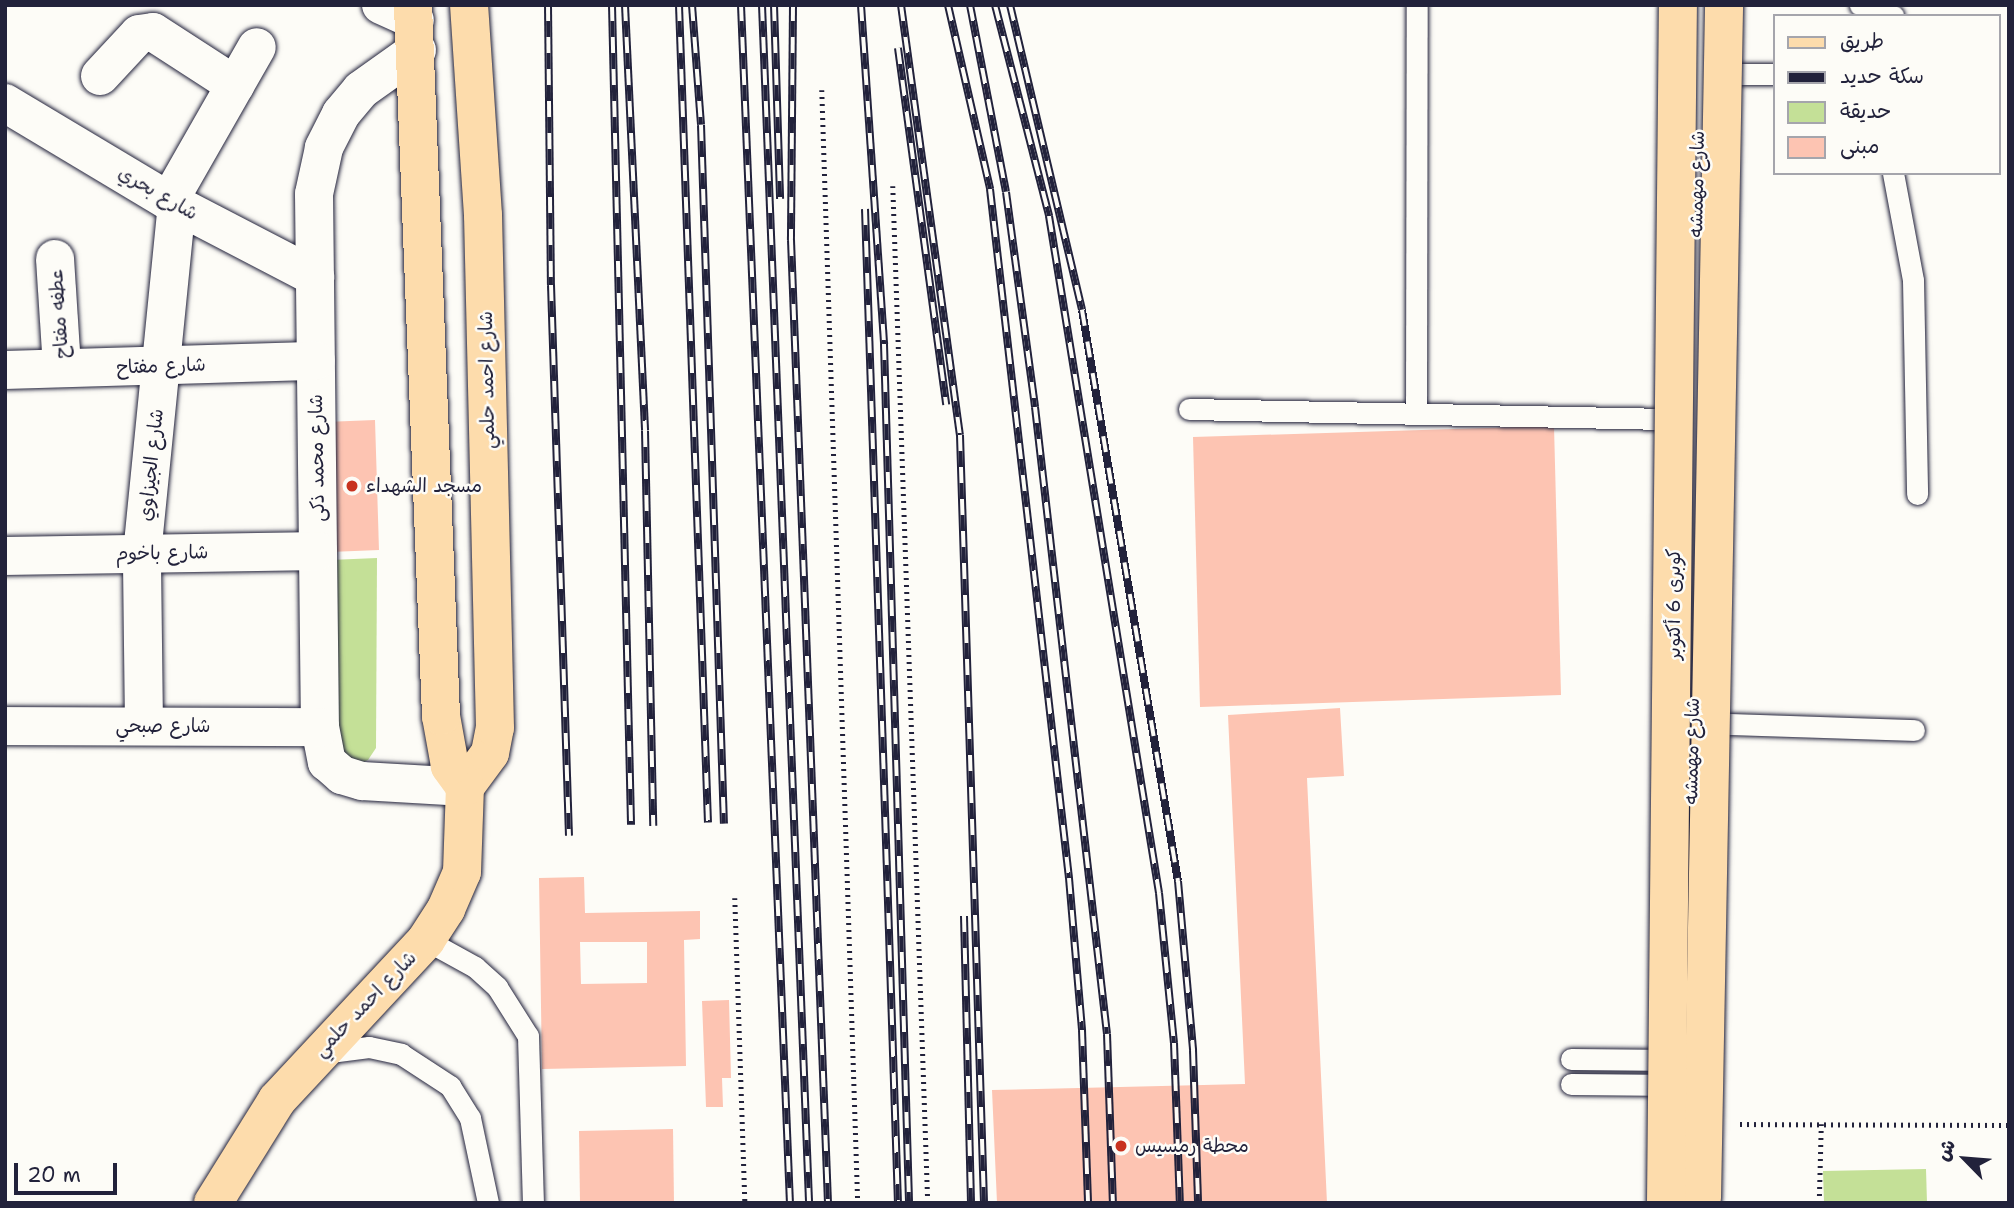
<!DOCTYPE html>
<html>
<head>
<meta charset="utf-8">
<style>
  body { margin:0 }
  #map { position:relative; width:2014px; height:1208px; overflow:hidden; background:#fdfcf7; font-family:"Shantell Sans","Playpen Sans Arabic",sans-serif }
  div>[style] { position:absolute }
  .green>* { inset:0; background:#c4e097 }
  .building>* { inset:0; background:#fdc4b2 }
  .path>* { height:4.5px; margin-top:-2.25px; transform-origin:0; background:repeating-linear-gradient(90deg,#22223b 0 2px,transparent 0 7px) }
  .roads { filter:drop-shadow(0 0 2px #22223b) drop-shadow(0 0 2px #22223b) }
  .service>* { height:21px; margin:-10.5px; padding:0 10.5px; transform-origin:10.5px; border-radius:10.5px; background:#fdfcf7 }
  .minor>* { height:38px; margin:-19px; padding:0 19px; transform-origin:19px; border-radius:19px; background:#fdfcf7 }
  .secondary>* { height:38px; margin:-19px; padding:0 19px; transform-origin:19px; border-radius:19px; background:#fdfcf7 }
  .primary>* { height:38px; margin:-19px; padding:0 19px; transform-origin:19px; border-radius:19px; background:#fddcac }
  .rail>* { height:8px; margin-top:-4px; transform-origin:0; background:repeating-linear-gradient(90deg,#fdfcf7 0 16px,#22223b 0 32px); box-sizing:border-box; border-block:2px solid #22223b }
  .bridges { filter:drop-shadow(0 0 2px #22223b) drop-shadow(0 0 2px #22223b) }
  .motorway-bridge>* { height:38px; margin:-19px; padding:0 19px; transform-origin:19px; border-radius:19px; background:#fddcac }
  .dots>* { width:19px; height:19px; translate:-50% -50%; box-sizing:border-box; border:4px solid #fdfcf7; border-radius:50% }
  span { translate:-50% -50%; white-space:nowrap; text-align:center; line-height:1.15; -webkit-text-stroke:5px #fdfcf7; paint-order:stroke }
  .street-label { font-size:19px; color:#22223b }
  .poi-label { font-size:19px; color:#22223b }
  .left { translate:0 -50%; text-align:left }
  .frame { position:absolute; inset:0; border:7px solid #22223b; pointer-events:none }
  .legend { position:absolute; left:1773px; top:14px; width:228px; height:161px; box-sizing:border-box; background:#fdfcf7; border:2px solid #a5a5ac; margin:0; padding:9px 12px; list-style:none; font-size:21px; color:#22223b }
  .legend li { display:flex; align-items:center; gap:14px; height:35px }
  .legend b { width:35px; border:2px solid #a5a5ac }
  .north { position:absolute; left:1930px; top:1124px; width:70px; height:70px; -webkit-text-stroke:5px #fdfcf7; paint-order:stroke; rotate:295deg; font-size:19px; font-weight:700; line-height:28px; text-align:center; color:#22223b }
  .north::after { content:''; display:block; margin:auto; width:24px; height:32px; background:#22223b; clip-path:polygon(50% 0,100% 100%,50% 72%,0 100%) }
  .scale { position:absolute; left:14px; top:1163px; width:103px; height:32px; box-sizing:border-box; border:4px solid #22223b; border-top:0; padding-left:9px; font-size:21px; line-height:24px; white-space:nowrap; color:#22223b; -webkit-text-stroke:5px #fdfcf7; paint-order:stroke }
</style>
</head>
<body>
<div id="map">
  <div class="green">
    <div style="clip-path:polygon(377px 558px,376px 748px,368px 760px,355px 766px,339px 762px,330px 560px)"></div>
    <div style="clip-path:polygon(1926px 1169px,1927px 1203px,1824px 1203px,1823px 1171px)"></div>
  </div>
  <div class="building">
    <div style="clip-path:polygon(375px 420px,379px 550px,330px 552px,325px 422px)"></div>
    <div style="clip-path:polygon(1554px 426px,1561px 695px,1200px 707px,1193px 437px)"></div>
    <div style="clip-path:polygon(1340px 708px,1344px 776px,1307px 778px,1327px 1203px,997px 1203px,992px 1090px,1245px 1084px,1228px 715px)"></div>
    <div style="clip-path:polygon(evenodd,584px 877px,585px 913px,700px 911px,700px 939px,684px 940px,686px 1066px,542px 1069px,539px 878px,584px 877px,580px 942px,647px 942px,647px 983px,581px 984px,580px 942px)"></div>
    <div style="clip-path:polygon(729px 1000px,731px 1078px,722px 1078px,723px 1107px,706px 1107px,702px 1001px)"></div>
    <div style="clip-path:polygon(673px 1129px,674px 1203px,580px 1203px,579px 1131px)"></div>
  </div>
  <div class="path">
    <div style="left:822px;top:90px;width:1114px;rotate:88.15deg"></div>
    <div style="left:893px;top:186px;width:1018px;rotate:88.03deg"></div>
    <div style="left:735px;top:898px;width:305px;rotate:88.1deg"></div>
    <div style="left:1740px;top:1124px;width:269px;rotate:0.2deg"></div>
    <div style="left:1819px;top:1203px;width:79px;rotate:-88.5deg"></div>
  </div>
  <div class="roads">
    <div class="service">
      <div style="left:1860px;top:5px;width:35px;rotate:18deg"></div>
      <div style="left:1713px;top:74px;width:61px"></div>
      <div style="left:1893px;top:173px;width:109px;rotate:79.4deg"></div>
      <div style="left:1913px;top:280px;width:214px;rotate:88.9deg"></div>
      <div style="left:1189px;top:409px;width:494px;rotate:1.2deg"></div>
      <div style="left:1416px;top:414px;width:409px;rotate:-89.9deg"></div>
      <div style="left:1702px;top:723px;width:212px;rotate:1.9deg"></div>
      <div style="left:426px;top:940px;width:56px;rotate:28.9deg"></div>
      <div style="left:475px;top:967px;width:30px;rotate:42deg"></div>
      <div style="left:497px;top:987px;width:58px;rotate:57.7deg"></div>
      <div style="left:528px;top:1036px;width:167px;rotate:88.3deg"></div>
      <div style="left:322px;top:1053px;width:47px;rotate:-7.3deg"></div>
      <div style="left:369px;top:1047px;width:33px;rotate:12deg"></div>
      <div style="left:401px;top:1054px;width:59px;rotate:33.1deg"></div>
      <div style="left:450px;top:1086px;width:38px;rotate:58deg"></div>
      <div style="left:470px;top:1118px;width:87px;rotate:78deg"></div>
      <div style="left:1571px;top:1059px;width:106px;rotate:0.5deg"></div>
      <div style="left:1571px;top:1084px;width:106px;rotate:0.5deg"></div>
    </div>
    <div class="minor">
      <div style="left:381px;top:5px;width:37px;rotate:24deg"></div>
      <div style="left:417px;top:50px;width:69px;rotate:144.5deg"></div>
      <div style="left:361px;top:90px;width:31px;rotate:130deg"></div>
      <div style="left:341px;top:114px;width:38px;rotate:117deg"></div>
      <div style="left:324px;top:148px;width:47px;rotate:102.3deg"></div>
      <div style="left:314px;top:194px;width:533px;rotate:89.36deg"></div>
      <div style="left:320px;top:727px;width:36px;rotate:79deg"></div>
      <div style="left:327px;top:762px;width:20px;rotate:41deg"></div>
      <div style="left:342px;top:775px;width:21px;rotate:17deg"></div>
      <div style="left:362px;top:781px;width:103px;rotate:3.3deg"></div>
      <div style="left:100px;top:76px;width:57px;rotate:-47.1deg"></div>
      <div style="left:139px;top:34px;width:14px;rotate:-8deg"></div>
      <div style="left:153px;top:32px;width:98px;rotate:32.9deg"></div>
      <div style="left:5px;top:103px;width:191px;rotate:30.9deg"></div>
      <div style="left:169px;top:201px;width:165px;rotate:27.5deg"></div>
      <div style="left:169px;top:201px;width:177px;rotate:-60.3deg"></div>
      <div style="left:55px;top:259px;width:109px;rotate:86.3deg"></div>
      <div style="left:5px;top:370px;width:311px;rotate:-1.7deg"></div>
      <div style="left:5px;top:556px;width:313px;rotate:-0.9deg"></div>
      <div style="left:5px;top:726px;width:315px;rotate:0.2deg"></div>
      <div style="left:144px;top:726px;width:172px;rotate:-90.7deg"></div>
      <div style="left:142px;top:554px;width:350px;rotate:-84.3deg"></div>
    </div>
    <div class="secondary">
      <div style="left:1692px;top:710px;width:705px;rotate:-89.43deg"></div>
    </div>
    <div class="primary">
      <div style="left:465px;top:787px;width:42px;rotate:-53.7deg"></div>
      <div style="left:490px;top:753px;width:25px;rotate:-79deg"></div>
      <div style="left:495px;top:728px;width:513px;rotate:-91.34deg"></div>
      <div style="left:483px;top:215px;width:210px;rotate:-93.8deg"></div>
      <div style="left:213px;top:1203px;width:121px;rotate:-58.1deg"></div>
      <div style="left:277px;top:1100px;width:219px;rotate:-47deg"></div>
      <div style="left:426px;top:940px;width:37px;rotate:-57deg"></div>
      <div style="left:446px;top:909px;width:40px;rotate:-66.6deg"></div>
      <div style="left:462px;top:872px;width:85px;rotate:-88deg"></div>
      <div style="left:465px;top:787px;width:26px;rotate:-126deg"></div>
      <div style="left:450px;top:766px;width:51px;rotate:-100.2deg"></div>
      <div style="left:441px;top:716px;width:712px;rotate:-92.26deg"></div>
    </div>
  </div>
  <div class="rail">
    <div style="left:548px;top:5px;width:280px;rotate:89.4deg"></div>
    <div style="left:551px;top:285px;width:551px;rotate:88.13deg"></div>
    <div style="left:612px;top:5px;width:820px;rotate:88.67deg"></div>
    <div style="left:625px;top:5px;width:426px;rotate:87.3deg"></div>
    <div style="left:645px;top:431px;width:395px;rotate:88.8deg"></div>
    <div style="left:679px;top:5px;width:818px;rotate:87.97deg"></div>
    <div style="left:692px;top:5px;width:120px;rotate:85.7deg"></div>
    <div style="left:701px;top:125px;width:699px;rotate:88.12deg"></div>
    <div style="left:741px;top:5px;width:1199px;rotate:87.66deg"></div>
    <div style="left:762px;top:5px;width:1199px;rotate:87.75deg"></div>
    <div style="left:774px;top:5px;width:194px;rotate:88.2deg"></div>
    <div style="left:793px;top:5px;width:235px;rotate:90.5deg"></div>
    <div style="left:791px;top:240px;width:964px;rotate:87.8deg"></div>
    <div style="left:861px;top:5px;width:340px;rotate:86.1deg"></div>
    <div style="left:884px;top:344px;width:859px;rotate:88.33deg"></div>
    <div style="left:901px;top:5px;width:434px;rotate:82.2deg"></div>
    <div style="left:960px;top:435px;width:768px;rotate:88.21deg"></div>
    <div style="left:948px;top:5px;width:189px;rotate:77.1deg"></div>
    <div style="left:990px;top:189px;width:694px;rotate:83.46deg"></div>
    <div style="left:1069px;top:878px;width:153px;rotate:85.1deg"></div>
    <div style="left:1082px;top:1030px;width:173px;rotate:88deg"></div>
    <div style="left:970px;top:5px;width:190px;rotate:79.1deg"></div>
    <div style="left:1006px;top:192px;width:217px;rotate:82.3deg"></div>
    <div style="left:1035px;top:407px;width:631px;rotate:83.45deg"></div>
    <div style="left:1107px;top:1034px;width:169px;rotate:88deg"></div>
    <div style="left:995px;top:5px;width:218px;rotate:75.6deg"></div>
    <div style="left:1049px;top:216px;width:686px;rotate:80.77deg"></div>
    <div style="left:1159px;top:893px;width:151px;rotate:84.3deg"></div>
    <div style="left:1174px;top:1043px;width:160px;rotate:87.9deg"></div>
    <div style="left:1010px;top:5px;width:313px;rotate:76.7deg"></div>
    <div style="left:1082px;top:310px;width:579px;rotate:80.46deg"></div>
    <div style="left:1178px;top:881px;width:170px;rotate:84.9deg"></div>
    <div style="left:1193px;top:1050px;width:153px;rotate:88.1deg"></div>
    <div style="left:898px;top:48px;width:360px;rotate:82.3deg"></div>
    <div style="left:865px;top:209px;width:995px;rotate:88.1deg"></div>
    <div style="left:964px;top:916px;width:287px;rotate:88.6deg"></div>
  </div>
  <div class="bridges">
    <div class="motorway-bridge">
      <div style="left:1702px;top:1198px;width:1193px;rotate:-88.94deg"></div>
      <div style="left:1666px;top:1203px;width:1198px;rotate:-89.43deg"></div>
    </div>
  </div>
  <div class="dots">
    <div style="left:352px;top:486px;background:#c8321e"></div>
    <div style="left:1121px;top:1146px;background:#c8321e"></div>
  </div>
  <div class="street-label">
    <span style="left:1697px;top:184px;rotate:-89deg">شارع مهمشه</span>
    <span style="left:158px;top:193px;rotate:30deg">شارع بحري</span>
    <span style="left:59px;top:314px;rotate:-94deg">عطفه مفتاح</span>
    <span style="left:161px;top:366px;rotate:-2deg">شارع مفتاح</span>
    <span style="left:487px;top:380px;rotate:-91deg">شارع احمد حلمي</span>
    <span style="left:317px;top:458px;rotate:-91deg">شارع محمد ذكى</span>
    <span style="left:151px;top:465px;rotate:-84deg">شارع الجيزاوي</span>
    <span style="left:162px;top:553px;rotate:-1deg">شارع باخوم</span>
    <span style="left:1674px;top:604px;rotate:-90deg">كوبرى 6 أكتوبر</span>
    <span style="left:163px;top:726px">شارع صبحي</span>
    <span style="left:1692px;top:751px;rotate:-89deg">شارع مهمشه</span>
    <span style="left:365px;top:1004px;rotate:-46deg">شارع احمد حلمي</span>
  </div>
  <div class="poi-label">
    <span class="left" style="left:366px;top:486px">مسجد الشهداء</span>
    <span class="left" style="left:1135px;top:1146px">محطة رمسيس</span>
  </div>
  <div class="frame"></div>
  <ul class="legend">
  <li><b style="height:9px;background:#fddcac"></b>طريق</li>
  <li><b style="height:9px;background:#22223b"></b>سكة حديد</li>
  <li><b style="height:19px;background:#c4e097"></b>حديقة</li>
  <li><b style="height:19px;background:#fdc4b2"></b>مبنى</li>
  </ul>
  <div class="north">ش</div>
  <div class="scale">20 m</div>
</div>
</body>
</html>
